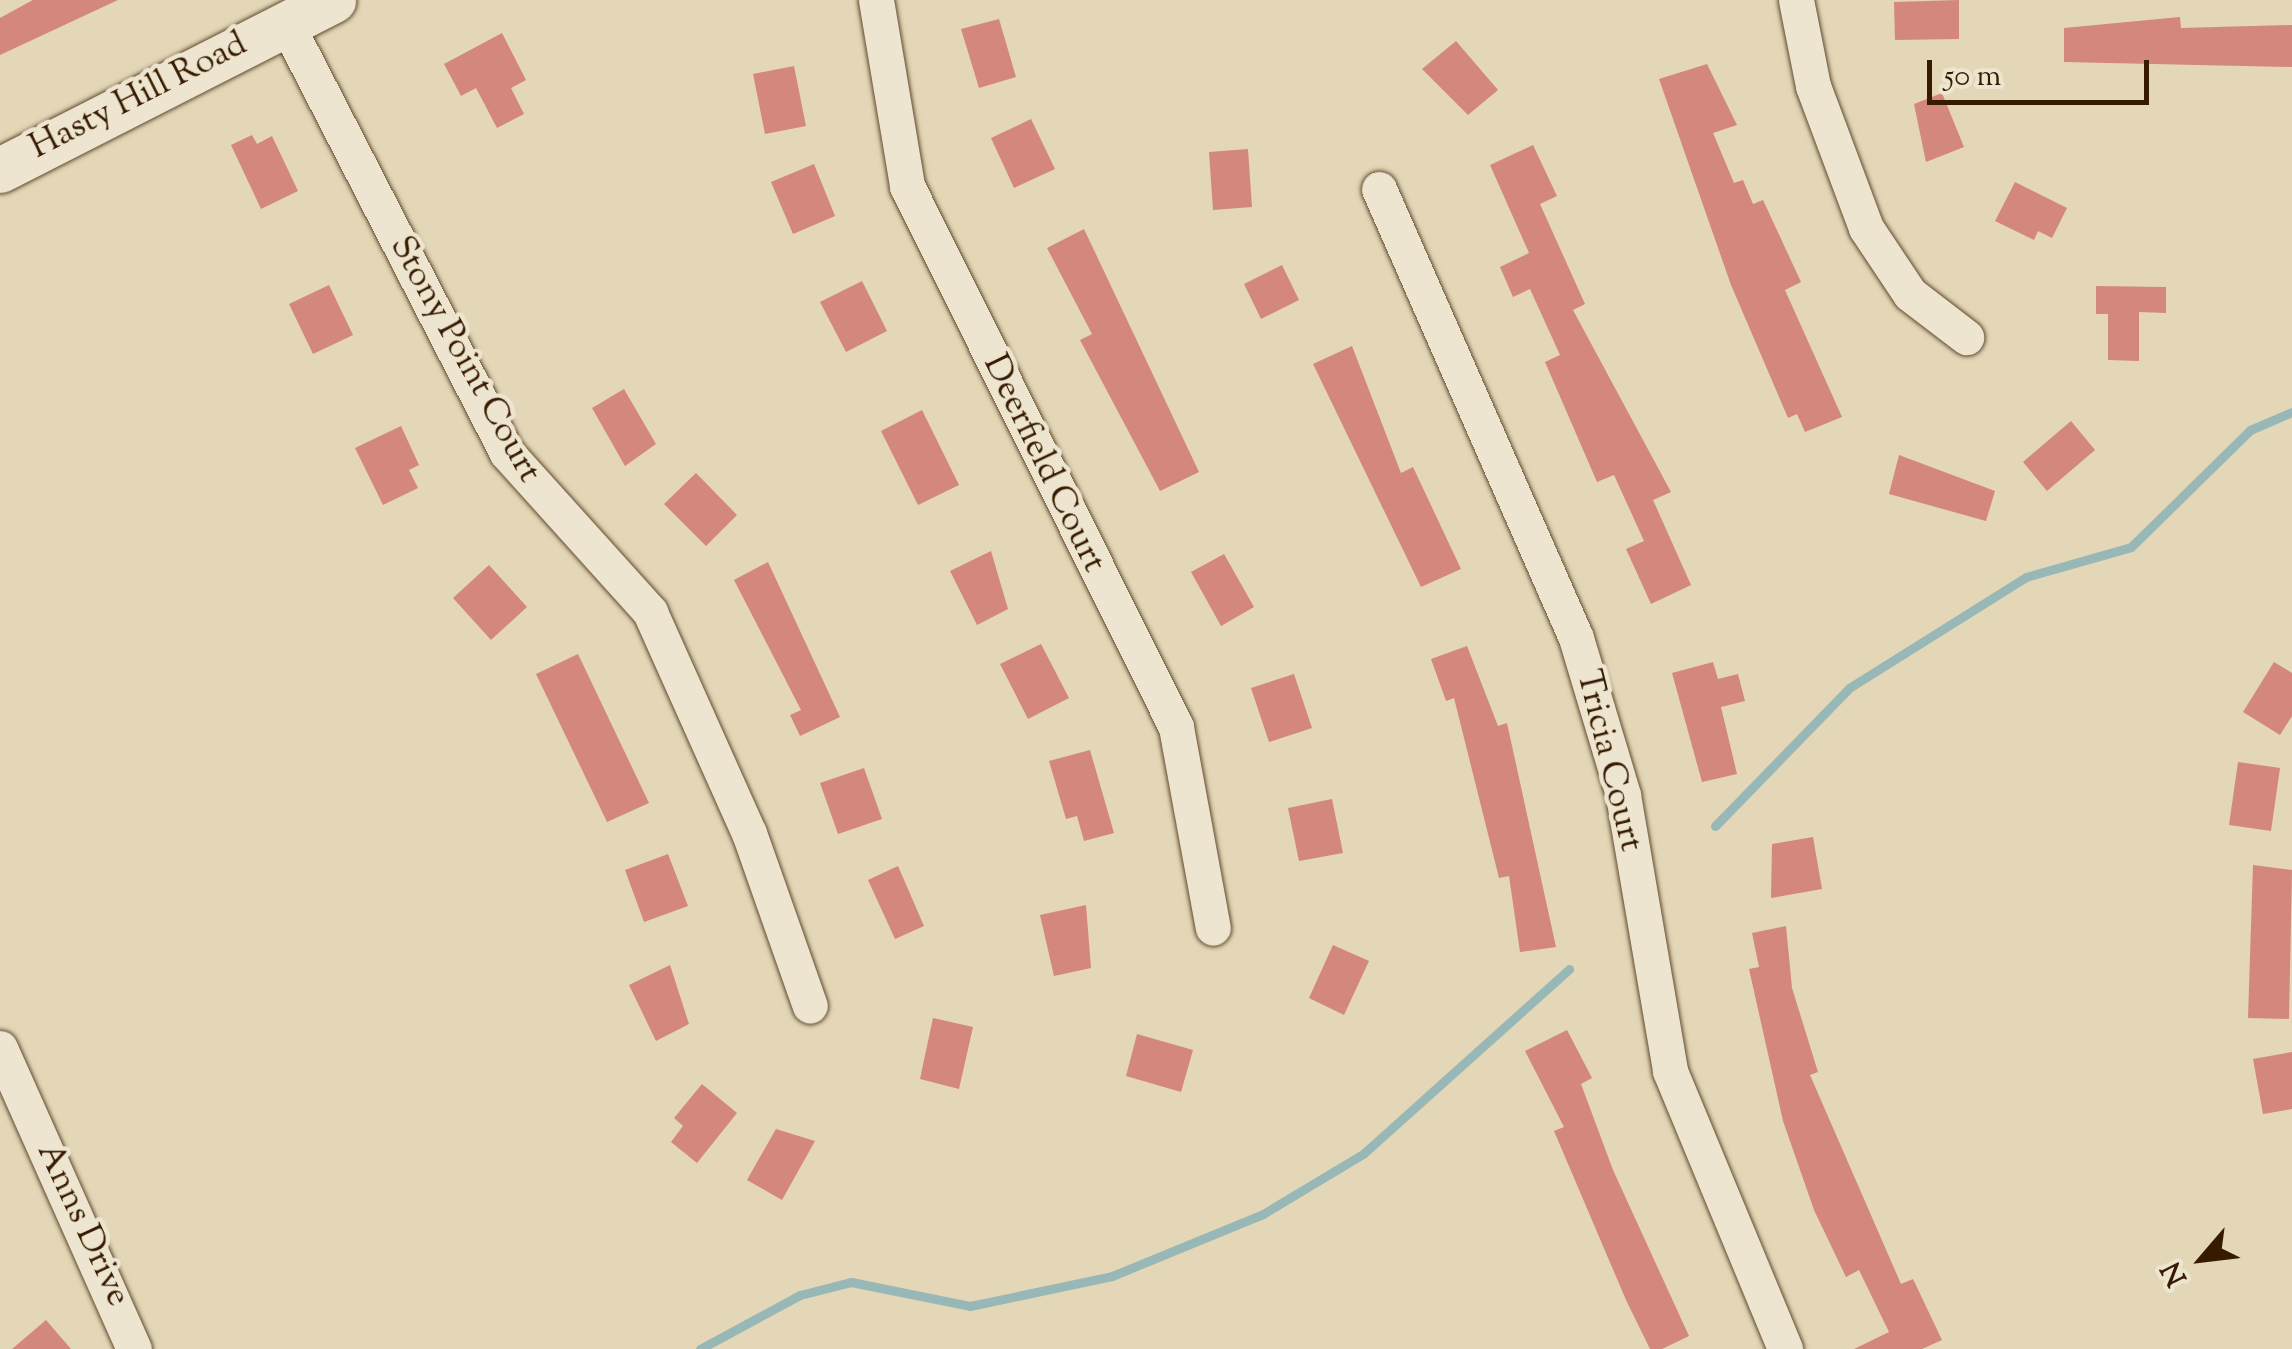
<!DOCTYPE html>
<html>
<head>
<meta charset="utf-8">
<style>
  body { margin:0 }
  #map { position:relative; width:2292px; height:1349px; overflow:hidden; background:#e3d7b7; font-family:"Sorts Mill Goudy",serif }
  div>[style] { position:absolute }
  .stream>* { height:9px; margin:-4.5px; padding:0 4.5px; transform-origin:4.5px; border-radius:4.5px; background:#97b8b6 }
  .building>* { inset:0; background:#d3877d }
  .roads { filter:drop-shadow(0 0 2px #624a2e) drop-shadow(0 0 2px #624a2e) }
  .minor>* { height:35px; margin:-17.5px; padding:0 17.5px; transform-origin:17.5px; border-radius:17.5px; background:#ede5d0 }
  .tertiary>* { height:45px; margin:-22.5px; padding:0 22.5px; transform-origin:22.5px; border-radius:22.5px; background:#ede5d0 }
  span { translate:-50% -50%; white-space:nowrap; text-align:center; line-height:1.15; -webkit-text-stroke:9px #ede5d0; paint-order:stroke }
  .street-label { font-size:35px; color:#371b00 }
  .north { position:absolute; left:2152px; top:1209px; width:100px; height:100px; -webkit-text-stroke:8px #ede5d0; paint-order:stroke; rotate:242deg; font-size:28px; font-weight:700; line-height:40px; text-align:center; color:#371b00 }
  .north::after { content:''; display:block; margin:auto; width:35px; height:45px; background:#371b00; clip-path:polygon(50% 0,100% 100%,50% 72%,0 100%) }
  .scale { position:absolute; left:1927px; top:60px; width:222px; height:45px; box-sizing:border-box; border:5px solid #371b00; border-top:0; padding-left:12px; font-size:30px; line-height:35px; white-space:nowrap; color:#371b00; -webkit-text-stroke:8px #ede5d0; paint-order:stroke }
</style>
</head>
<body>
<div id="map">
  <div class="stream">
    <div style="left:1715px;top:826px;width:192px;rotate:-45.8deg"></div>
    <div style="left:1849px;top:688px;width:209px;rotate:-32.1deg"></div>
    <div style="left:2026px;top:577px;width:109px;rotate:-15.9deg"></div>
    <div style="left:2131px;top:547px;width:167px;rotate:-44.5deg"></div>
    <div style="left:2250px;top:430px;width:46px;rotate:-23.2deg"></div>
    <div style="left:700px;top:1349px;width:114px;rotate:-28.4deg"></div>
    <div style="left:800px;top:1295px;width:53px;rotate:-14.3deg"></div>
    <div style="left:851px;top:1282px;width:121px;rotate:11.4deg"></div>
    <div style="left:970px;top:1306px;width:145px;rotate:-11.9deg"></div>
    <div style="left:1112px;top:1276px;width:163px;rotate:-22.3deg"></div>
    <div style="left:1263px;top:1214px;width:117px;rotate:-31deg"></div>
    <div style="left:1363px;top:1154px;width:277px;rotate:-41.9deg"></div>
  </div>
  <div class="building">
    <div style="clip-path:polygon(33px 0,118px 0,0 55px,0 18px)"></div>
    <div style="clip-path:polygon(1959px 0,1959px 39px,1895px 40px,1894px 2px)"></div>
    <div style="clip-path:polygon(2180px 17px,2181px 28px,2292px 25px,2292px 67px,2064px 62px,2064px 28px)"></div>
    <div style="clip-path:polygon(999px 19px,1016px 77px,979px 88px,961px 29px)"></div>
    <div style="clip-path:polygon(502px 33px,526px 80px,511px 88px,524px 114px,497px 128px,476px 88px,461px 96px,444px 64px)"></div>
    <div style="clip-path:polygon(1456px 41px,1498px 90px,1468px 115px,1422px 69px)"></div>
    <div style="clip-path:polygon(1707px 64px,1737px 125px,1713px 133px,1734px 183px,1743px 180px,1753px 204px,1763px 200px,1801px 282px,1785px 290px,1842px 417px,1805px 432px,1797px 414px,1788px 418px,1731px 285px,1659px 79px)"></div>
    <div style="clip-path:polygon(794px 66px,806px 126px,765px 134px,753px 74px)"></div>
    <div style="clip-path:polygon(1942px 93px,1964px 147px,1926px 162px,1914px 104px)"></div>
    <div style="clip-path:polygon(1031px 119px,1055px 169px,1014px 188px,991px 138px)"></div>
    <div style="clip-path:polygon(252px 135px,257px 144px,272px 136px,298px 191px,261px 209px,231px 145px)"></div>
    <div style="clip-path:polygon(1533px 145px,1557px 196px,1540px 204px,1585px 304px,1573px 310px,1671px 492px,1653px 500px,1691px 585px,1651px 604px,1626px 549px,1644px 541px,1614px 475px,1597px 482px,1545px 362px,1560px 355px,1530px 289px,1513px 297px,1500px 267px,1529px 253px,1490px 165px)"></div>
    <div style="clip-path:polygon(1248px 149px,1252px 207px,1213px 210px,1209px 152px)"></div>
    <div style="clip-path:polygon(814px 164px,835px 216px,793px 234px,771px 182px)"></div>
    <div style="clip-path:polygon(2015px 182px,2067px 208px,2052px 238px,2038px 231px,2034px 240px,1995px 221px)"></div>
    <div style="clip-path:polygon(1084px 229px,1199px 472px,1160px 491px,1080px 340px,1092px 334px,1047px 248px)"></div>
    <div style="clip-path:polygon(1282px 265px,1299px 300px,1261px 319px,1244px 284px)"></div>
    <div style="clip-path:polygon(862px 281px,887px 331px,846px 352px,820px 302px)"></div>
    <div style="clip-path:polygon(329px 285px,353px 335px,313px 354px,289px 304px)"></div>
    <div style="clip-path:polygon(2096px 286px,2166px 287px,2166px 313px,2139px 312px,2139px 361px,2108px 360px,2108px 314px,2096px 314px)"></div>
    <div style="clip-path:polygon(1352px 346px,1401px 473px,1413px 467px,1461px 569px,1421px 587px,1313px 364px)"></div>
    <div style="clip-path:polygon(624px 389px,656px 444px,625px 466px,592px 408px)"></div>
    <div style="clip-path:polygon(922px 410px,959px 485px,918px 505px,881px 431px)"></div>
    <div style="clip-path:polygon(2071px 421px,2095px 450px,2047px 491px,2023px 462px)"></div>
    <div style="clip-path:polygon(401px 426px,419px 465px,409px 470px,418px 488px,383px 505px,355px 448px)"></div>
    <div style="clip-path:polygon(1899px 455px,1995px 491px,1986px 521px,1889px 494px)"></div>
    <div style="clip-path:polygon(696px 473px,737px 515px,706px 546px,664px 504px)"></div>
    <div style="clip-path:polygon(991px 551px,1008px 609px,977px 625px,950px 571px)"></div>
    <div style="clip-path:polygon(1224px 554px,1254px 607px,1221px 626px,1191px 572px)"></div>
    <div style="clip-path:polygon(768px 562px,840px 717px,800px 736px,790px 715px,801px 710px,734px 580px)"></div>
    <div style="clip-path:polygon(489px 565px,527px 607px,491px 640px,453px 598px)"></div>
    <div style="clip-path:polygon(1041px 644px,1069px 698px,1028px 719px,1000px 664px)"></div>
    <div style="clip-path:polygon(1467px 646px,1498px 726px,1507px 723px,1556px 947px,1520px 952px,1509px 876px,1499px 878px,1454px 698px,1446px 701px,1431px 659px)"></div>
    <div style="clip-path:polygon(578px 654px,649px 803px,607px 822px,536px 674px)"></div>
    <div style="clip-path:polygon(1713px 662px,1718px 679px,1738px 674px,1745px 701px,1721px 707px,1737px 774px,1702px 782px,1672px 673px)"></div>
    <div style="clip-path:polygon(2274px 662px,2292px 673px,2292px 716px,2280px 735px,2243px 712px)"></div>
    <div style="clip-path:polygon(1294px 674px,1312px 728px,1269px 742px,1251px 688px)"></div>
    <div style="clip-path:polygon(1090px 750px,1114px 833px,1084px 841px,1077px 816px,1066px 819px,1049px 761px)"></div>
    <div style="clip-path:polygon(2238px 762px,2280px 768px,2271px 831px,2229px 825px)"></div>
    <div style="clip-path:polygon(864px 768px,882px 819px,838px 834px,820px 783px)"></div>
    <div style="clip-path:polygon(1332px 799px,1343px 853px,1299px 861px,1288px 808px)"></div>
    <div style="clip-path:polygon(1813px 837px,1822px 889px,1771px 898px,1772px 844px)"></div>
    <div style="clip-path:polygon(668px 854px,688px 906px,644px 922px,625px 870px)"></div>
    <div style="clip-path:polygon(2253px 865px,2292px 870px,2289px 1019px,2248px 1018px)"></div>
    <div style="clip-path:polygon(898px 866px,924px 926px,895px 939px,868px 880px)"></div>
    <div style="clip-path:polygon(1086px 905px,1091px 968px,1054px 976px,1040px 915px)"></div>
    <div style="clip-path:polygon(1786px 926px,1792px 988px,1818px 1072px,1810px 1075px,1901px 1284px,1913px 1279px,1942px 1340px,1922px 1349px,1854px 1349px,1889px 1332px,1859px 1270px,1846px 1277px,1814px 1210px,1783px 1121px,1749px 969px,1759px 967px,1752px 933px)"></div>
    <div style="clip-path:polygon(1333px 945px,1369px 961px,1344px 1015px,1309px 998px)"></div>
    <div style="clip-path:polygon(670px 965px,689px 1024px,656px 1041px,629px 985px)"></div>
    <div style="clip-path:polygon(933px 1018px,973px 1027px,959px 1089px,920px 1079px)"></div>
    <div style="clip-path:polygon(1567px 1030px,1592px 1078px,1581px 1084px,1613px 1170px,1689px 1336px,1662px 1349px,1650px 1349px,1626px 1300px,1554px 1131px,1564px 1127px,1525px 1051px)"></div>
    <div style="clip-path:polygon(1137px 1034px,1193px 1050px,1181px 1092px,1126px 1076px)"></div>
    <div style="clip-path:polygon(2292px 1052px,2292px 1109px,2263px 1114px,2253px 1059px)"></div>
    <div style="clip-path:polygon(702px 1084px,737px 1113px,697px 1163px,671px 1142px,683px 1126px,674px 1118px)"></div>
    <div style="clip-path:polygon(776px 1129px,815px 1141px,782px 1200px,747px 1180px)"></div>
    <div style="clip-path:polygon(46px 1320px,71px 1349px,12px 1349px)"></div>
  </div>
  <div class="roads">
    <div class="minor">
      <div style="left:876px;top:0;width:189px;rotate:80.5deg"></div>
      <div style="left:907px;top:186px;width:604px;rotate:63.56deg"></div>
      <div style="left:1176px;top:727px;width:204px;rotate:79.6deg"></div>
      <div style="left:1796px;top:0;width:88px;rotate:78.8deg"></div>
      <div style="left:1813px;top:86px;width:152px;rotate:69.5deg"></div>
      <div style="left:1866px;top:228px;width:79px;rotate:56.3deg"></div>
      <div style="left:1910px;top:294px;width:71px;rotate:37.5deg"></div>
      <div style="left:286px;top:23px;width:483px;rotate:62.8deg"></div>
      <div style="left:507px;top:453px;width:214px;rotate:48deg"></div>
      <div style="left:650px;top:612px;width:242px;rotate:65.9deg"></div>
      <div style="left:749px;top:833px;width:183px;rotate:70.6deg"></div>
      <div style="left:1379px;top:189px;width:490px;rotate:66.3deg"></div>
      <div style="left:1576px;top:638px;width:164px;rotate:73.3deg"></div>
      <div style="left:1623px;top:795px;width:280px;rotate:80.3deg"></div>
      <div style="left:1670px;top:1071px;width:301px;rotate:67.5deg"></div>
      <div style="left:0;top:1048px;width:329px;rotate:66deg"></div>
    </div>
    <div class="tertiary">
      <div style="left:0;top:170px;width:374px;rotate:-27deg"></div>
    </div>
  </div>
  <div class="street-label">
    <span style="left:139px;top:97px;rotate:-27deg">Hasty Hill Road</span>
    <span style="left:464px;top:360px;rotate:61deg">Stony Point Court</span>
    <span style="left:1043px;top:464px;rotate:64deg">Deerfield Court</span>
    <span style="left:1608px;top:761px;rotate:76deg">Tricia Court</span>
    <span style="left:82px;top:1225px;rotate:65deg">Anns Drive</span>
  </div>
  <div class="north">N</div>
  <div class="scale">50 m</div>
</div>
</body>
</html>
